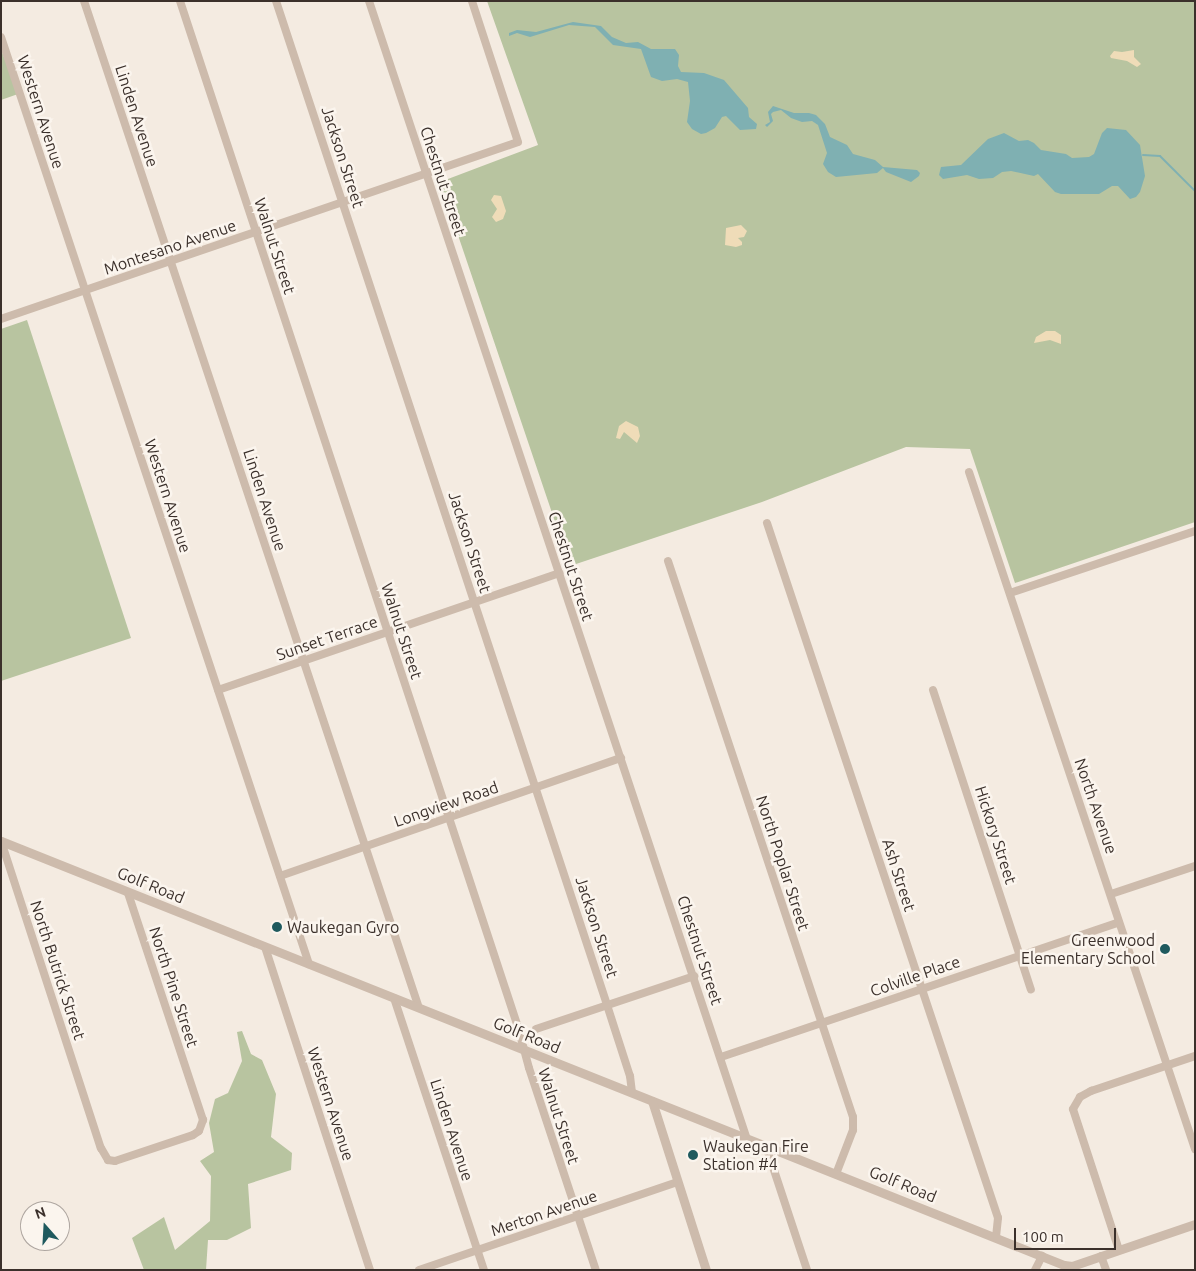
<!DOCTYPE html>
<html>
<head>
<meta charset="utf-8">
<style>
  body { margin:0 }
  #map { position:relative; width:1196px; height:1271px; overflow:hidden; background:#f4ebe1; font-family:Ubuntu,sans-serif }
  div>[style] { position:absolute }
  .green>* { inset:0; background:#b8c4a0 }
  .sand>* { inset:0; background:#efdcb8 }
  .water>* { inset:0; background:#7fb0b2 }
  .stream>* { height:2px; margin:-1px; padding:0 1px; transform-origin:1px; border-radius:1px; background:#7fb0b2 }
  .minor>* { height:8px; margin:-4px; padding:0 4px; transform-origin:4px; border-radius:4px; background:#cdbbac }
  .tertiary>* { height:9px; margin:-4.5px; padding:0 4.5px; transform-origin:4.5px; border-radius:4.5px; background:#cdbbac }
  .dots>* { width:14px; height:14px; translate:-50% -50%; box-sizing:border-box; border:2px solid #fbf5ee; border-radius:50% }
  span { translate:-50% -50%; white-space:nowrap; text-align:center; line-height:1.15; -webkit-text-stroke:5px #fbf5ee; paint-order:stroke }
  .street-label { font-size:16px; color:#3b302b }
  .poi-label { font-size:16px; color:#3b302b }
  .left { translate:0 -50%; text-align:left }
  .right { translate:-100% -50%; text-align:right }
  .frame { position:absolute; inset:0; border:2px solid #3b302b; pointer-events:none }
  .north { position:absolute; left:20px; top:1201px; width:50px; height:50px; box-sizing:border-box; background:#fbf5ee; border:1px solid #aea6a0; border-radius:50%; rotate:341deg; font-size:14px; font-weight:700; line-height:20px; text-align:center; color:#3b302b }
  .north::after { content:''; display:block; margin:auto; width:18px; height:22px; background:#1f5a5e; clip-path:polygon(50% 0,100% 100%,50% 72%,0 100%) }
  .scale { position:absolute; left:1014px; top:1228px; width:102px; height:22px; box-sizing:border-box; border:2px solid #3b302b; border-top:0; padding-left:6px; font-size:15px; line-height:18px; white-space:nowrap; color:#3b302b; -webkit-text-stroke:4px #fbf5ee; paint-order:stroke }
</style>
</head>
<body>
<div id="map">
  <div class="green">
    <div style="clip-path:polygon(487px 1px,1195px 1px,1195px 522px,1015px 583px,970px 449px,906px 447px,762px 502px,570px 566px,440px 182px,538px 145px)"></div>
    <div style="clip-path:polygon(1px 49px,18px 94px,1px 100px)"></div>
    <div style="clip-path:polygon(27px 320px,131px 638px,1px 681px,1px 329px)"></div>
    <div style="clip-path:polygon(242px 1031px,251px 1054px,262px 1060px,276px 1094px,271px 1137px,292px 1153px,291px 1170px,248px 1184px,251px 1228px,227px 1240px,208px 1240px,206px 1270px,144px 1270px,132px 1238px,164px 1217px,175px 1250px,210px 1221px,211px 1176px,200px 1161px,214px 1152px,209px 1123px,215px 1099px,228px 1093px,242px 1061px,237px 1032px)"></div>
  </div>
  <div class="sand">
    <div style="clip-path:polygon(1134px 50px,1134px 57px,1141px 64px,1137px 67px,1127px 61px,1111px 58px,1110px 56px,1114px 51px,1122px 52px)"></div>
    <div style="clip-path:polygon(494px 195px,501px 196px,506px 211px,503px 219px,496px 222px,492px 217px,497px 209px,491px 200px)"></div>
    <div style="clip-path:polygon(741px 225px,747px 231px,744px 237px,738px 238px,742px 242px,742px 245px,736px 247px,725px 245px,726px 228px)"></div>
    <div style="clip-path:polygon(1046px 331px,1055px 331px,1061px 335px,1061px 344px,1050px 340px,1034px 343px,1036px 337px)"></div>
    <div style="clip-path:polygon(626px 421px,638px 427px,640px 436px,637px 443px,624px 432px,620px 439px,616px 438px,619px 426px)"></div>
  </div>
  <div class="water">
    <div style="clip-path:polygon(573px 22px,601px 26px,612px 37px,626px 43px,638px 42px,651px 49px,675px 49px,679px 55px,678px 66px,681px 72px,704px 73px,724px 80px,748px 108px,749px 117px,757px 124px,756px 129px,740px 130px,726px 116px,722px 117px,715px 128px,706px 133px,701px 134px,692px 129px,687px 122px,690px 101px,688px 82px,677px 79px,662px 81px,651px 77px,641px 49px,613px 45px,595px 27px,569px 25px,530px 37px,517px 33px,509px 36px,509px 33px,517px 30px,536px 32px)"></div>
    <div style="clip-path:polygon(773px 106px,794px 113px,809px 113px,816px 115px,825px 124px,830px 137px,847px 145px,853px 154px,875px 160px,883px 167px,917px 170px,920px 173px,919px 176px,911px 182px,886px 172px,883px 168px,877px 173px,836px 177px,828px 172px,823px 164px,827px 153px,818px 125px,812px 121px,802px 122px,791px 118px,781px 110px,773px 112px,771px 114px,773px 121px,767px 127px,765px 125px,770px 122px,768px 112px)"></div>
    <div style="clip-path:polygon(1107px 128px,1126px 130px,1140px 145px,1145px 176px,1140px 192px,1136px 197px,1130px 199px,1118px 186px,1112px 186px,1099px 194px,1061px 194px,1055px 192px,1038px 174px,1034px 176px,1011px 171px,1002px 172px,993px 178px,979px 179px,967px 175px,943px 179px,939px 175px,941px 167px,961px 165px,988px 139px,1004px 133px,1019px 141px,1028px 140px,1034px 143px,1041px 150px,1066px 154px,1072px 158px,1089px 157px,1094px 154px,1102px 133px)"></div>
  </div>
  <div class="stream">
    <div style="left:1143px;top:155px;width:17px;rotate:3deg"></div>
    <div style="left:1160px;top:156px;width:49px;rotate:45deg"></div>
  </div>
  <div class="minor">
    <div style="left:84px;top:1px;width:1061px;rotate:71.6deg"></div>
    <div style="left:180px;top:1px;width:1080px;rotate:71.77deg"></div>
    <div style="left:518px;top:1027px;width:42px;rotate:75deg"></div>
    <div style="left:529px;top:1068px;width:213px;rotate:71.7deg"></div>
    <div style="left:276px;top:1px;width:1057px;rotate:71.75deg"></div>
    <div style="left:607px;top:1005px;width:75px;rotate:72.1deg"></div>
    <div style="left:630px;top:1076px;width:17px;rotate:83deg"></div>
    <div style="left:369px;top:1px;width:1199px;rotate:71.63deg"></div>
    <div style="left:1px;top:37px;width:977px;rotate:71.62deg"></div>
    <div style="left:1px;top:319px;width:546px;rotate:-18.9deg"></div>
    <div style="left:518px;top:142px;width:148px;rotate:-108.1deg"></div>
    <div style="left:969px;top:472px;width:714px;rotate:71.54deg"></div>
    <div style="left:767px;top:523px;width:732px;rotate:71.61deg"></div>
    <div style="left:998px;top:1218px;width:19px;rotate:96deg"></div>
    <div style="left:668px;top:561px;width:586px;rotate:71.6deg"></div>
    <div style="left:853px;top:1117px;width:13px;rotate:90deg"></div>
    <div style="left:853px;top:1130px;width:47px;rotate:111.1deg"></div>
    <div style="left:1010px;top:593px;width:195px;rotate:-18.5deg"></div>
    <div style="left:218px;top:690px;width:361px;rotate:-18.9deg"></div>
    <div style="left:933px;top:690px;width:315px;rotate:71.9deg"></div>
    <div style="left:1px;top:841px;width:323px;rotate:72deg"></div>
    <div style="left:101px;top:1148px;width:14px;rotate:60deg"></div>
    <div style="left:108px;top:1160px;width:7px;rotate:8deg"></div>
    <div style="left:115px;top:1161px;width:82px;rotate:-18.4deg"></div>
    <div style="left:193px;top:1135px;width:7px;rotate:-34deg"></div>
    <div style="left:199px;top:1131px;width:12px;rotate:-70deg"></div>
    <div style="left:203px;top:1120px;width:239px;rotate:-108.3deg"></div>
    <div style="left:280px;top:876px;width:361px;rotate:-19.1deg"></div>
    <div style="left:1111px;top:894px;width:89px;rotate:-18.4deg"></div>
    <div style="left:265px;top:947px;width:340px;rotate:72deg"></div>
    <div style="left:394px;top:998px;width:287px;rotate:71.7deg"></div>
    <div style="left:536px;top:1029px;width:167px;rotate:-18.5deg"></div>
    <div style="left:721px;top:1057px;width:420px;rotate:-18.7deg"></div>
    <div style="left:766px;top:1146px;width:131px;rotate:71.7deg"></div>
    <div style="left:1119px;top:1250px;width:148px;rotate:-108.1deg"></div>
    <div style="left:1073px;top:1109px;width:14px;rotate:-60deg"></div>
    <div style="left:1080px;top:1097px;width:13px;rotate:-29deg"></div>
    <div style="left:1091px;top:1091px;width:110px;rotate:-18.6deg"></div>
    <div style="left:1101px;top:1256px;width:15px;rotate:70deg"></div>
    <div style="left:419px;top:1270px;width:273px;rotate:-18.8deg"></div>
    <div style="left:1035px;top:1270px;width:16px;rotate:-63deg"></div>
  </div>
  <div class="tertiary">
    <div style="left:1px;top:841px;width:1144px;rotate:21.75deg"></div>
    <div style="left:1064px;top:1265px;width:8px;rotate:7deg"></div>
    <div style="left:1072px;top:1266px;width:130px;rotate:-18.9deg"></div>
    <div style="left:652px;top:1101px;width:177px;rotate:72.3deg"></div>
  </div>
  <div class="dots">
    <div style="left:277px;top:927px;background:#1f5a5e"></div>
    <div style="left:1165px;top:949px;background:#1f5a5e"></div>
    <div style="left:693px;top:1155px;background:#1f5a5e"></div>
  </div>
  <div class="street-label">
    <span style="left:41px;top:112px;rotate:72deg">Western Avenue</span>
    <span style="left:137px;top:116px;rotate:72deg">Linden Avenue</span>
    <span style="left:343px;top:157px;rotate:72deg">Jackson Street</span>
    <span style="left:443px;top:181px;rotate:72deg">Chestnut Street</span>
    <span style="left:275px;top:246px;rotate:72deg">Walnut Street</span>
    <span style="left:170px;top:247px;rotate:-19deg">Montesano Avenue</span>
    <span style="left:168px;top:496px;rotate:72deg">Western Avenue</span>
    <span style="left:265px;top:500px;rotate:72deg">Linden Avenue</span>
    <span style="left:470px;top:542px;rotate:72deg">Jackson Street</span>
    <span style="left:571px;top:566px;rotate:72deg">Chestnut Street</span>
    <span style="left:402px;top:631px;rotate:72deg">Walnut Street</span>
    <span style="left:327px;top:638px;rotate:-19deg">Sunset Terrace</span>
    <span style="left:446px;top:804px;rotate:-19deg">Longview Road</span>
    <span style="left:1096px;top:806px;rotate:71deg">North Avenue</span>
    <span style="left:996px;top:835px;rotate:72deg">Hickory Street</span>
    <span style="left:783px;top:863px;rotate:72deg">North Poplar Street</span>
    <span style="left:899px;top:875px;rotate:72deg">Ash Street</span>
    <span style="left:151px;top:885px;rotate:22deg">Golf Road</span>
    <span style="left:597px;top:927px;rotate:72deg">Jackson Street</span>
    <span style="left:700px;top:950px;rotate:72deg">Chestnut Street</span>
    <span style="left:58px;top:970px;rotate:72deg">North Butrick Street</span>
    <span style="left:915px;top:976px;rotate:-19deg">Colville Place</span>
    <span style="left:174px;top:987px;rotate:72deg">North Pine Street</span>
    <span style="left:527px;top:1035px;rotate:22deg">Golf Road</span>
    <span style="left:331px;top:1104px;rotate:72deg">Western Avenue</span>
    <span style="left:559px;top:1116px;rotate:72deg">Walnut Street</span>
    <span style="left:452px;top:1130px;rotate:72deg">Linden Avenue</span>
    <span style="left:903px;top:1184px;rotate:22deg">Golf Road</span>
    <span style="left:544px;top:1213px;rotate:-19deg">Merton Avenue</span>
  </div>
  <div class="poi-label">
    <span class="left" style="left:287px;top:927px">Waukegan Gyro</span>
    <span class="right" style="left:1155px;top:949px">Greenwood<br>Elementary School</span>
    <span class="left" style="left:703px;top:1155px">Waukegan Fire<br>Station #4</span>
  </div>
  <div class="frame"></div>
  <div class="north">N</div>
  <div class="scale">100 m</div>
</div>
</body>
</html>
